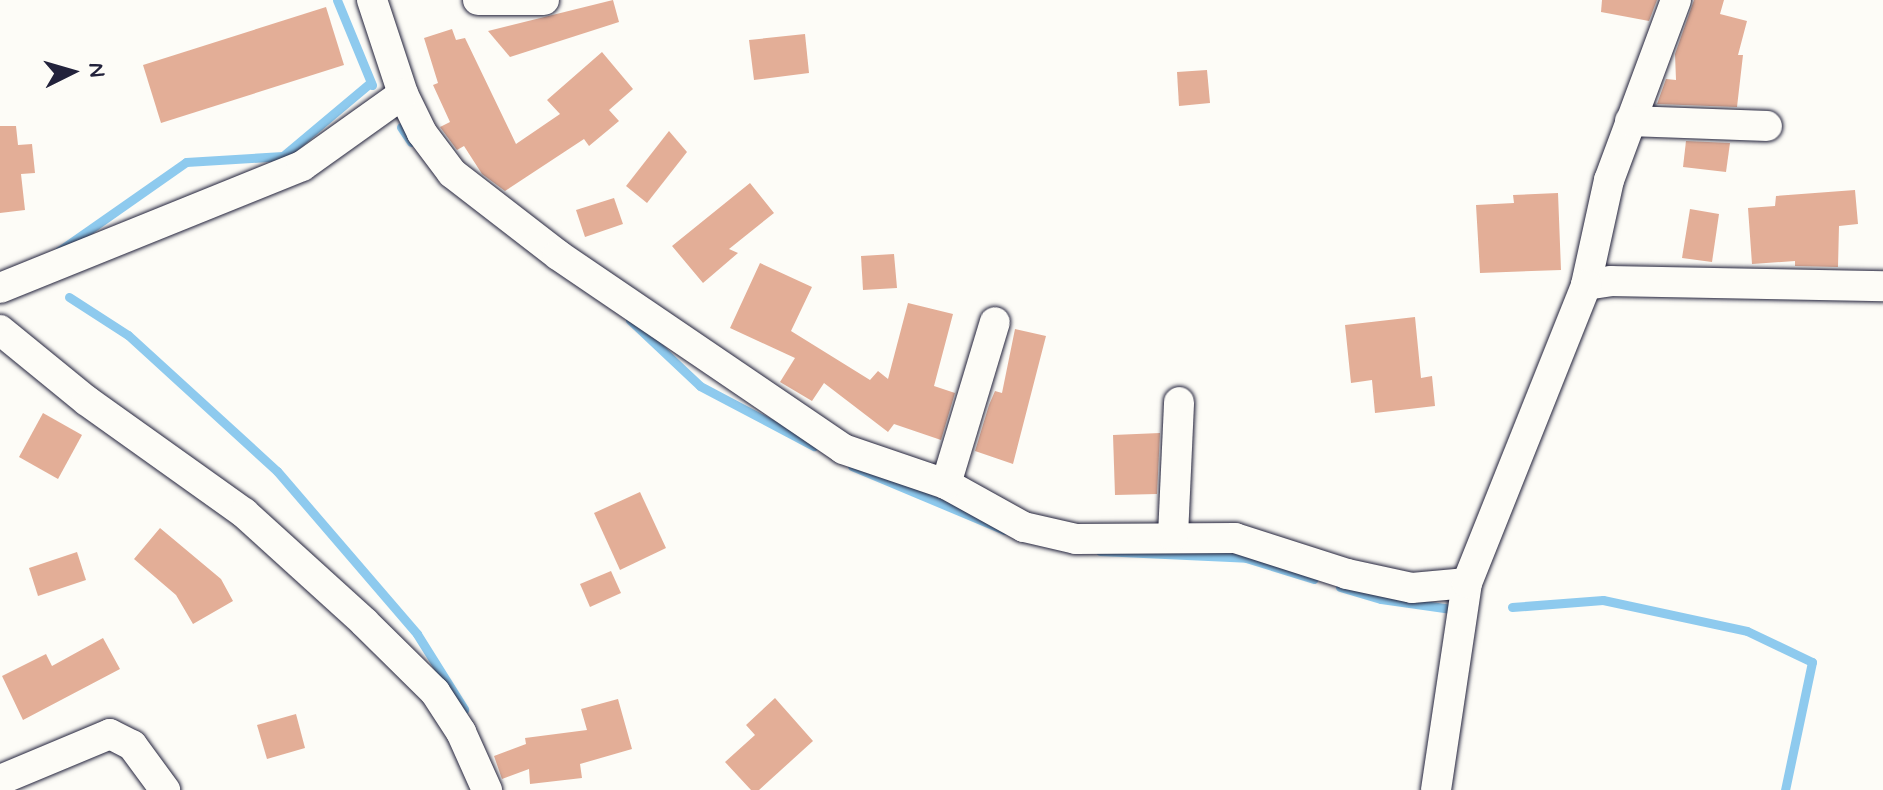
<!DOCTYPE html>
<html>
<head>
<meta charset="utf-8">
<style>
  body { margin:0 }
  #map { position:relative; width:1883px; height:790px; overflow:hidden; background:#fdfcf7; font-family:Mynerve,sans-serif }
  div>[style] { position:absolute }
  .stream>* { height:9px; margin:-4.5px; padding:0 4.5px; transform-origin:4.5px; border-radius:4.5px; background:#8ecaee }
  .building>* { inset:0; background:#e3ae97 }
  .roads { filter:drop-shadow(0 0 2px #22223b) drop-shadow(0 0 2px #22223b) }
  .street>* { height:30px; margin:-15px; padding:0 15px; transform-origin:15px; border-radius:15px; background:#fdfcf7 }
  span { translate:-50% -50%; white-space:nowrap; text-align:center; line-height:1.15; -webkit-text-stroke:8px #fdfcf7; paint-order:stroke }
  .north { position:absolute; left:32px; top:32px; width:80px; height:80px; -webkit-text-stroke:6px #fdfcf7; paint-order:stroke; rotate:85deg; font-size:22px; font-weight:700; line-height:32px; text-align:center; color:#22223b }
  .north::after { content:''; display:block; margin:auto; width:28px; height:36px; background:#22223b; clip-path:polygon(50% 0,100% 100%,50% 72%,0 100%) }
</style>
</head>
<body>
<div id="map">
  <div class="stream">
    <div style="left:337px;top:0;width:92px;rotate:67.6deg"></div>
    <div style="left:401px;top:127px;width:18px;rotate:56deg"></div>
    <div style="left:59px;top:251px;width:155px;rotate:-35deg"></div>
    <div style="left:186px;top:162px;width:97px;rotate:-3.5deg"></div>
    <div style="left:283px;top:156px;width:114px;rotate:-40deg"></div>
    <div style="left:69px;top:297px;width:70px;rotate:32.8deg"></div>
    <div style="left:128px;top:335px;width:202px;rotate:42.4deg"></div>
    <div style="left:277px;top:471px;width:215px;rotate:49.3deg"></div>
    <div style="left:417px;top:634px;width:89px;rotate:57.9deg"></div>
    <div style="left:630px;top:320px;width:96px;rotate:43.3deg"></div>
    <div style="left:700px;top:386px;width:129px;rotate:27.8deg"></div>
    <div style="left:852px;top:466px;width:165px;rotate:22.8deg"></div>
    <div style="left:1100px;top:551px;width:146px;rotate:2.7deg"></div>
    <div style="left:1246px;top:558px;width:71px;rotate:17.2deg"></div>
    <div style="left:1340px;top:587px;width:43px;rotate:16.3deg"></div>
    <div style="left:1381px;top:599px;width:78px;rotate:8.1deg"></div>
    <div style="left:1512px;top:607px;width:91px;rotate:-4.4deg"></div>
    <div style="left:1603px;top:600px;width:147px;rotate:12.1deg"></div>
    <div style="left:1747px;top:631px;width:72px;rotate:25.5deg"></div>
    <div style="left:1812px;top:662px;width:131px;rotate:101.9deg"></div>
  </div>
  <div class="building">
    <div style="clip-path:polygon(613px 0,619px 22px,510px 57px,488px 31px)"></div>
    <div style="clip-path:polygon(1602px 0,1657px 0,1649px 21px,1601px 12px)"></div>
    <div style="clip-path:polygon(1694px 0,1724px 0,1720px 14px,1747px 21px,1738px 55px,1743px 55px,1737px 107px,1657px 104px,1666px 79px,1676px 80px,1675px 54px)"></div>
    <div style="clip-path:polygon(326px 7px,344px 65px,161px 123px,143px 65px)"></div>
    <div style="clip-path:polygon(452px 29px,456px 40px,465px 38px,516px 144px,560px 114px,547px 100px,602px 52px,633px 89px,609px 110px,619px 121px,589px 146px,584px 139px,505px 191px,482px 174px,464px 146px,457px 150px,440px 127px,450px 122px,433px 85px,438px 83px,424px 38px)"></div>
    <div style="clip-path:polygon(805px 34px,809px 73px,754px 80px,749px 40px)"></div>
    <div style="clip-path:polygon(1207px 70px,1210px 103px,1179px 106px,1177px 72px)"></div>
    <div style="clip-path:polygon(0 126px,16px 126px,18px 145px,32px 144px,35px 173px,21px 174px,25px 210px,0 213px)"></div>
    <div style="clip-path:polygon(669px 131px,687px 152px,647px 203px,626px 186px)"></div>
    <div style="clip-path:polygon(1686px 141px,1730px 143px,1726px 172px,1683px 167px)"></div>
    <div style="clip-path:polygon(750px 183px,774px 213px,729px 249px,738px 253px,703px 283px,672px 246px)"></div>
    <div style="clip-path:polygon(1855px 190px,1858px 224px,1839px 226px,1838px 267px,1795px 266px,1795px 261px,1752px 264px,1748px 208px,1775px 206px,1776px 196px)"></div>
    <div style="clip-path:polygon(1558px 193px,1561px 270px,1480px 273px,1476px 205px,1514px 203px,1513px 195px)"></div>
    <div style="clip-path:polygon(614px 198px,623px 224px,585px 237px,576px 210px)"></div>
    <div style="clip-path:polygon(1690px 209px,1719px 214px,1712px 262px,1682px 258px)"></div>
    <div style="clip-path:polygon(894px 254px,897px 288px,863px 290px,861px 256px)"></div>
    <div style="clip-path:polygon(760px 263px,812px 287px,791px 331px,870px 380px,878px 371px,888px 379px,908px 303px,953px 314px,934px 386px,955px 393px,941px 440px,894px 424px,888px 432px,824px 383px,812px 401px,780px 382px,795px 358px,730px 328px)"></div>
    <div style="clip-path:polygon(1415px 317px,1421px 378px,1432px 376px,1435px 406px,1375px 413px,1372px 380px,1351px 383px,1345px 325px)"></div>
    <div style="clip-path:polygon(1015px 329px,1046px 336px,1013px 464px,975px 451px,989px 405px,995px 391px,1002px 393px)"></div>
    <div style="clip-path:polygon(43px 413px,82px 435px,58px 479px,19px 457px)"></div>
    <div style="clip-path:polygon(1160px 433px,1157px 494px,1115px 495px,1113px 435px)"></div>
    <div style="clip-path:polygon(640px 492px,666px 548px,620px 570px,594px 513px)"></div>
    <div style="clip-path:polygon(160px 528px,221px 579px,233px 601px,193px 624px,176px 595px,134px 559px)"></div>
    <div style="clip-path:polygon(77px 552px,86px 580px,38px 596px,29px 568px)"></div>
    <div style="clip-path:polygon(611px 571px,621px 593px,590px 607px,580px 584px)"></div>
    <div style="clip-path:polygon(103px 638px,120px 669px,23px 720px,2px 676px,46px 654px,52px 666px)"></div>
    <div style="clip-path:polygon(775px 698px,813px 741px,759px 790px,751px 790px,725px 762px,755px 735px,746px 725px)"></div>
    <div style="clip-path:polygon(618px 699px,632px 749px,580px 764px,582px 778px,530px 784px,529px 769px,502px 779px,494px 756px,526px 744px,525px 738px,587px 730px,581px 709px)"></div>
    <div style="clip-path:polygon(296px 714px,305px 748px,267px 759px,257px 725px)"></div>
  </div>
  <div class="roads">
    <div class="street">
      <div style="left:372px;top:0;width:99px;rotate:71.7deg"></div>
      <div style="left:403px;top:94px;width:43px;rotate:64deg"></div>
      <div style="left:422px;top:133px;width:50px;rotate:53.1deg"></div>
      <div style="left:452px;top:173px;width:134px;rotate:37.7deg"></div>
      <div style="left:558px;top:255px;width:345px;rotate:34.2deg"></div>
      <div style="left:843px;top:449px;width:109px;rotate:18.8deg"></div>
      <div style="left:946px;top:484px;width:89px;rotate:28.9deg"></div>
      <div style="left:1024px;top:527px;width:53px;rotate:13deg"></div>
      <div style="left:1076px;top:539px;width:159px;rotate:-0.4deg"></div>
      <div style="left:1235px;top:538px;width:118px;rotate:17.8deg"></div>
      <div style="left:1347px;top:574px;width:66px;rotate:12.2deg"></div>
      <div style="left:1412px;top:588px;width:55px;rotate:-5.2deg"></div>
      <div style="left:478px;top:0;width:66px"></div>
      <div style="left:1676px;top:0;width:192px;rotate:110.4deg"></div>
      <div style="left:1609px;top:180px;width:107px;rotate:102.4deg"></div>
      <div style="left:1586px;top:285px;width:25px;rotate:-9deg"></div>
      <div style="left:1611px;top:281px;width:272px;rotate:1.1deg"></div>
      <div style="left:1630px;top:121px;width:137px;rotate:2.1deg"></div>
      <div style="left:0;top:288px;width:326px;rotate:-22deg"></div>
      <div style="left:302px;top:166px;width:124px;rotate:-35.5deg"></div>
      <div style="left:0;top:330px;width:112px;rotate:39.2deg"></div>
      <div style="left:87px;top:401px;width:193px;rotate:35.5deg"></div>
      <div style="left:244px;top:513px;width:162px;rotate:42.2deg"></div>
      <div style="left:364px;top:622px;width:100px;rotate:44.6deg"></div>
      <div style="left:435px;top:692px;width:48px;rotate:57deg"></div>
      <div style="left:461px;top:732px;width:64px;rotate:65.9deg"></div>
      <div style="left:946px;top:484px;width:169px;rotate:-73.2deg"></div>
      <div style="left:1173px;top:536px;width:134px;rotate:-87.4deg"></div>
      <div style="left:0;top:780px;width:119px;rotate:-22.7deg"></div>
      <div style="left:110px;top:734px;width:25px;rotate:27deg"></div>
      <div style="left:132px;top:745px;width:56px;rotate:53.7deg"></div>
      <div style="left:1436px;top:790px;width:209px;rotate:-81.5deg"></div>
      <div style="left:1467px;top:583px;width:321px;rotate:-68.2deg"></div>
    </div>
  </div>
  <div class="north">N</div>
</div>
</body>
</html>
